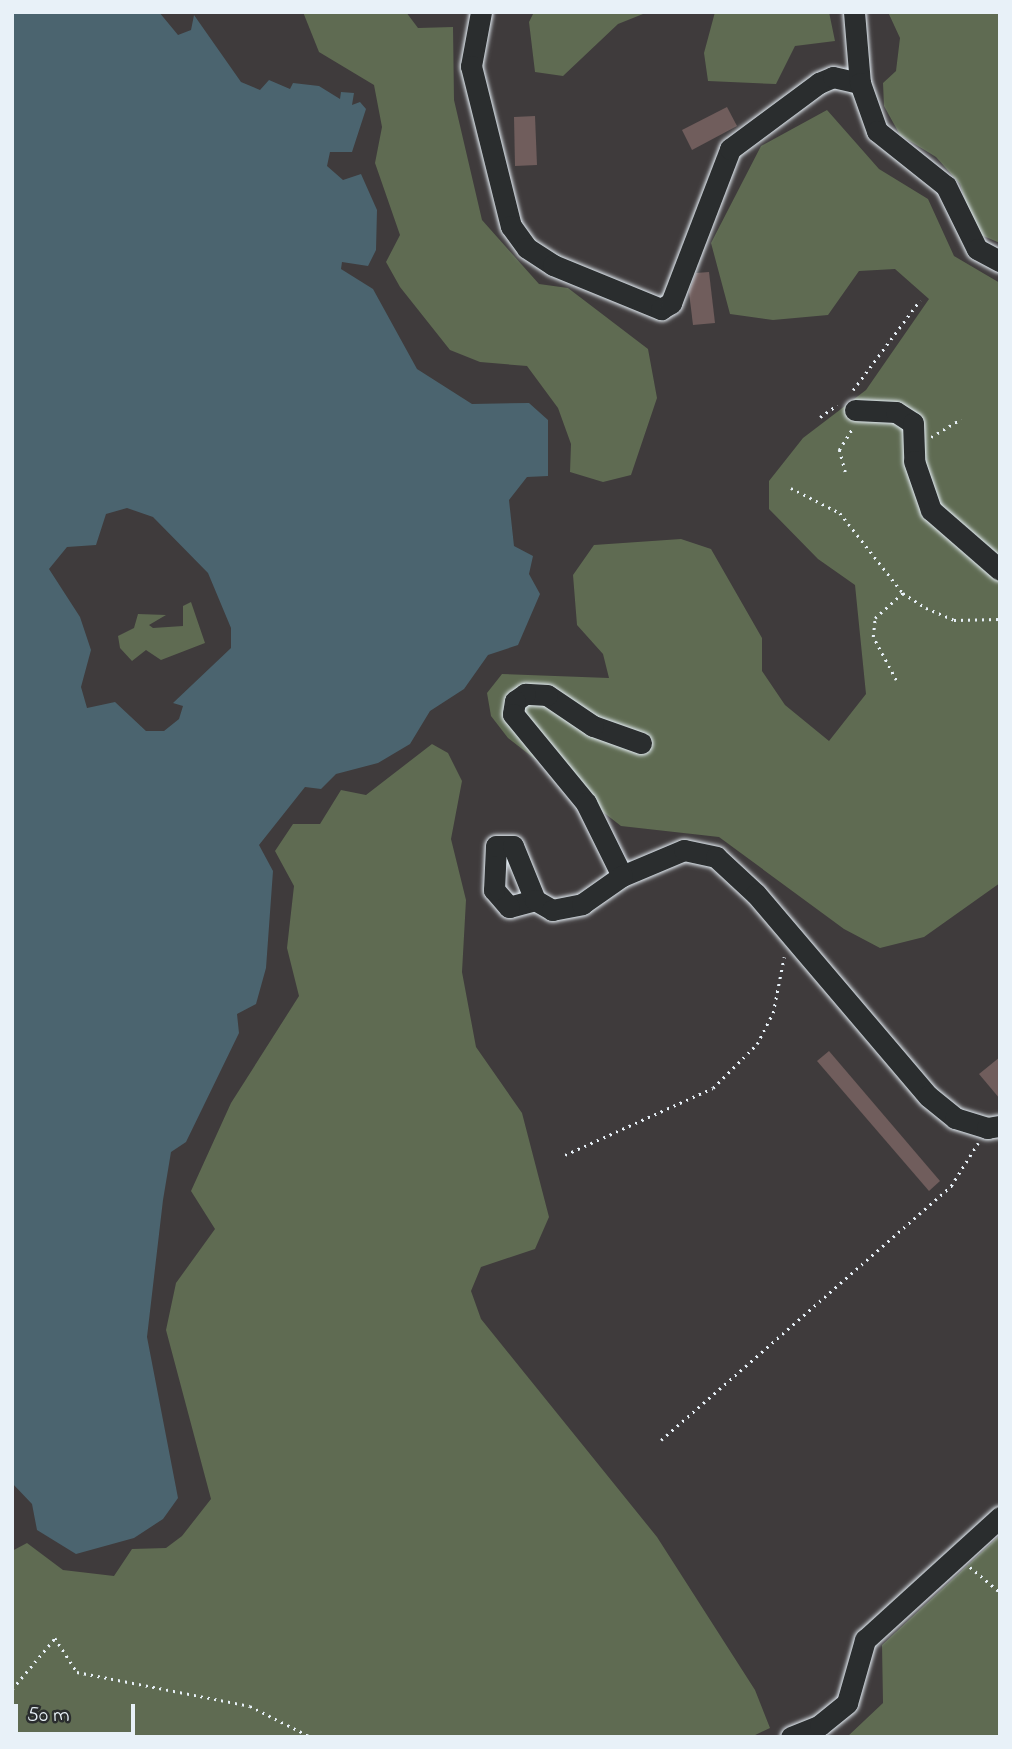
<!DOCTYPE html>
<html>
<head>
<meta charset="utf-8">
<style>
  body { margin:0 }
  #map { position:relative; width:1012px; height:1749px; overflow:hidden; background:#3f3b3c; font-family:"Indie Flower",sans-serif }
  div>[style] { position:absolute }
  .green>* { inset:0; background:#5f6b52 }
  .water>* { inset:0; background:#4b646f }
  .building>* { inset:0; background:#705d5c }
  .path>* { height:2.5px; margin-top:-1.25px; transform-origin:0; background:repeating-linear-gradient(90deg,#e8f1f8 0 2px,transparent 0 7px) }
  .roads { filter:drop-shadow(0 0 2px #e8f1f8) drop-shadow(0 0 2px #e8f1f8) }
  .minor>* { height:21px; margin:-10.5px; padding:0 10.5px; transform-origin:10.5px; border-radius:10.5px; background:#2a2d2e }
  span { translate:-50% -50%; white-space:nowrap; text-align:center; line-height:1.15; -webkit-text-stroke:7px #2a2d2e; paint-order:stroke }
  .frame { position:absolute; inset:0; border:14px solid #e8f1f8; pointer-events:none }
  .scale { position:absolute; left:14px; top:1704px; width:121px; height:32px; box-sizing:border-box; border:4px solid #e8f1f8; border-top:0; padding-left:9px; font-size:21px; line-height:24px; white-space:nowrap; color:#e8f1f8; -webkit-text-stroke:5px #2a2d2e; paint-order:stroke }
</style>
</head>
<body>
<div id="map">
  <div class="green">
    <div style="clip-path:polygon(303px 12px,406px 12px,418px 28px,453px 27px,454px 100px,482px 220px,539px 284px,568px 288px,648px 349px,657px 398px,631px 475px,603px 482px,570px 472px,571px 444px,558px 408px,527px 366px,480px 362px,450px 350px,400px 287px,386px 262px,400px 235px,375px 163px,382px 127px,374px 85px,319px 52px)"></div>
    <div style="clip-path:polygon(534px 12px,648px 12px,618px 24px,563px 76px,535px 72px,529px 22px)"></div>
    <div style="clip-path:polygon(715px 12px,829px 12px,835px 41px,795px 46px,776px 84px,708px 81px,704px 53px)"></div>
    <div style="clip-path:polygon(888px 12px,1000px 12px,1000px 243px,976px 233px,960px 184px,936px 157px,900px 135px,884px 106px,883px 83px,896px 71px,900px 38px)"></div>
    <div style="clip-path:polygon(827px 110px,879px 169px,928px 199px,954px 256px,1000px 283px,1000px 883px,924px 937px,880px 948px,844px 929px,719px 837px,621px 826px,508px 738px,491px 716px,487px 693px,502px 674px,609px 678px,603px 654px,577px 625px,573px 575px,594px 545px,681px 539px,711px 549px,762px 638px,762px 671px,785px 705px,829px 741px,866px 694px,855px 585px,818px 559px,769px 509px,769px 481px,803px 438px,866px 390px,929px 299px,895px 269px,859px 271px,828px 315px,773px 320px,730px 314px,711px 243px,761px 146px)"></div>
    <div style="clip-path:polygon(191px 602px,205px 643px,161px 660px,146px 650px,132px 661px,120px 648px,118px 636px,134px 628px,138px 614px,166px 615px,149px 625px,153px 628px,183px 626px,183px 606px)"></div>
    <div style="clip-path:polygon(432px 744px,448px 753px,462px 781px,451px 839px,466px 900px,462px 972px,476px 1047px,522px 1113px,549px 1217px,535px 1249px,481px 1267px,471px 1291px,481px 1319px,657px 1537px,755px 1690px,770px 1728px,751px 1737px,12px 1737px,12px 1551px,27px 1543px,63px 1570px,114px 1576px,132px 1549px,166px 1548px,182px 1536px,211px 1499px,166px 1330px,176px 1283px,215px 1229px,191px 1191px,231px 1103px,299px 996px,287px 948px,294px 886px,275px 851px,293px 824px,320px 824px,341px 790px,366px 795px)"></div>
    <div style="clip-path:polygon(1000px 1535px,1000px 1737px,847px 1737px,883px 1703px,882px 1645px)"></div>
  </div>
  <div class="water">
    <div style="clip-path:polygon(evenodd,12px 12px,159px 12px,178px 35px,191px 30px,194px 15px,241px 82px,260px 90px,269px 80px,290px 89px,293px 83px,319px 86px,340px 99px,341px 92px,354px 93px,352px 105px,360px 102px,366px 109px,352px 152px,330px 152px,327px 166px,343px 180px,361px 174px,377px 210px,376px 250px,368px 266px,342px 262px,341px 269px,373px 289px,417px 369px,472px 404px,529px 403px,548px 420px,548px 476px,527px 477px,509px 500px,514px 546px,533px 556px,529px 574px,540px 594px,518px 645px,488px 655px,464px 689px,430px 711px,410px 744px,378px 763px,336px 774px,321px 789px,305px 787px,259px 845px,273px 871px,266px 968px,256px 1004px,237px 1014px,239px 1033px,186px 1142px,171px 1152px,163px 1200px,147px 1337px,178px 1498px,163px 1519px,134px 1538px,76px 1554px,37px 1530px,32px 1504px,12px 1483px,12px 12px,127px 508px,153px 517px,208px 573px,231px 628px,231px 648px,173px 703px,183px 706px,179px 719px,164px 731px,146px 731px,115px 702px,87px 708px,81px 687px,91px 650px,80px 617px,49px 569px,67px 547px,96px 545px,106px 514px,127px 508px)"></div>
  </div>
  <div class="building">
    <div style="clip-path:polygon(727px 107px,737px 126px,692px 150px,682px 130px)"></div>
    <div style="clip-path:polygon(535px 116px,537px 165px,515px 166px,514px 117px)"></div>
    <div style="clip-path:polygon(709px 272px,715px 323px,693px 325px,689px 292px,696px 273px)"></div>
    <div style="clip-path:polygon(829px 1051px,940px 1181px,929px 1191px,817px 1061px)"></div>
    <div style="clip-path:polygon(1000px 1057px,1000px 1099px,979px 1074px)"></div>
  </div>
  <div class="path">
    <div style="left:853px;top:390px;width:112px;rotate:-53.3deg"></div>
    <div style="left:820px;top:417px;width:21px;rotate:-35deg"></div>
    <div style="left:931px;top:437px;width:35px;rotate:-31deg"></div>
    <div style="left:845px;top:472px;width:23px;rotate:-105deg"></div>
    <div style="left:839px;top:450px;width:26px;rotate:-58deg"></div>
    <div style="left:791px;top:488px;width:55px;rotate:27deg"></div>
    <div style="left:840px;top:513px;width:102px;rotate:51.8deg"></div>
    <div style="left:903px;top:593px;width:27px;rotate:33deg"></div>
    <div style="left:926px;top:608px;width:30px;rotate:23deg"></div>
    <div style="left:954px;top:620px;width:46px;rotate:-1.2deg"></div>
    <div style="left:896px;top:680px;width:49px;rotate:-118.1deg"></div>
    <div style="left:873px;top:637px;width:19px;rotate:-84deg"></div>
    <div style="left:875px;top:618px;width:38px;rotate:-42deg"></div>
    <div style="left:565px;top:1155px;width:162px;rotate:-24.4deg"></div>
    <div style="left:713px;top:1088px;width:62px;rotate:-45deg"></div>
    <div style="left:757px;top:1044px;width:35px;rotate:-63deg"></div>
    <div style="left:773px;top:1013px;width:57px;rotate:-78.9deg"></div>
    <div style="left:661px;top:1440px;width:386px;rotate:-41.2deg"></div>
    <div style="left:951px;top:1186px;width:51px;rotate:-57.9deg"></div>
    <div style="left:970px;top:1567px;width:39px;rotate:40deg"></div>
    <div style="left:12px;top:1689px;width:67px;rotate:-49.9deg"></div>
    <div style="left:55px;top:1638px;width:40px;rotate:57.1deg"></div>
    <div style="left:77px;top:1672px;width:176px;rotate:11.1deg"></div>
    <div style="left:250px;top:1706px;width:68px;rotate:26.9deg"></div>
  </div>
  <div class="roads">
    <div class="minor">
      <div style="left:481px;top:12px;width:55px;rotate:100.5deg"></div>
      <div style="left:471px;top:66px;width:165px;rotate:76deg"></div>
      <div style="left:511px;top:226px;width:27px;rotate:54deg"></div>
      <div style="left:527px;top:248px;width:31px;rotate:33deg"></div>
      <div style="left:553px;top:265px;width:117px;rotate:22.2deg"></div>
      <div style="left:661px;top:309px;width:12px;rotate:-31deg"></div>
      <div style="left:671px;top:303px;width:165px;rotate:-69deg"></div>
      <div style="left:730px;top:149px;width:111px;rotate:-36.6deg"></div>
      <div style="left:819px;top:83px;width:15px;rotate:-23deg"></div>
      <div style="left:833px;top:77px;width:28px;rotate:13deg"></div>
      <div style="left:854px;top:12px;width:71px;rotate:85.2deg"></div>
      <div style="left:860px;top:83px;width:51px;rotate:70.5deg"></div>
      <div style="left:877px;top:131px;width:88px;rotate:38.6deg"></div>
      <div style="left:946px;top:186px;width:70px;rotate:63.8deg"></div>
      <div style="left:977px;top:249px;width:26px;rotate:28deg"></div>
      <div style="left:855px;top:410px;width:41px;rotate:2.8deg"></div>
      <div style="left:896px;top:412px;width:20px;rotate:33deg"></div>
      <div style="left:913px;top:423px;width:38px;rotate:88deg"></div>
      <div style="left:914px;top:461px;width:52px;rotate:70.9deg"></div>
      <div style="left:931px;top:510px;width:91px;rotate:41deg"></div>
      <div style="left:641px;top:743px;width:51px;rotate:-160.5deg"></div>
      <div style="left:593px;top:726px;width:55px;rotate:-146deg"></div>
      <div style="left:547px;top:695px;width:22px;rotate:-177deg"></div>
      <div style="left:525px;top:694px;width:12px;rotate:145deg"></div>
      <div style="left:515px;top:701px;width:13px;rotate:99deg"></div>
      <div style="left:513px;top:714px;width:115px;rotate:50.6deg"></div>
      <div style="left:586px;top:803px;width:81px;rotate:63.7deg"></div>
      <div style="left:622px;top:876px;width:67px;rotate:-22.8deg"></div>
      <div style="left:684px;top:850px;width:33px;rotate:12deg"></div>
      <div style="left:716px;top:857px;width:54px;rotate:42.8deg"></div>
      <div style="left:756px;top:894px;width:265px;rotate:49.6deg"></div>
      <div style="left:928px;top:1096px;width:35px;rotate:39deg"></div>
      <div style="left:955px;top:1118px;width:34px;rotate:17deg"></div>
      <div style="left:987px;top:1128px;width:13px;rotate:-9deg"></div>
      <div style="left:535px;top:900px;width:27px;rotate:165deg"></div>
      <div style="left:509px;top:907px;width:23px;rotate:-131deg"></div>
      <div style="left:494px;top:890px;width:44px;rotate:-87.4deg"></div>
      <div style="left:496px;top:846px;width:17px"></div>
      <div style="left:513px;top:846px;width:58px;rotate:67.8deg"></div>
      <div style="left:535px;top:900px;width:20px;rotate:30deg"></div>
      <div style="left:552px;top:910px;width:31px;rotate:-11deg"></div>
      <div style="left:582px;top:904px;width:49px;rotate:-35deg"></div>
      <div style="left:791px;top:1737px;width:31px;rotate:-22deg"></div>
      <div style="left:820px;top:1725px;width:35px;rotate:-39deg"></div>
      <div style="left:847px;top:1703px;width:66px;rotate:-74.1deg"></div>
      <div style="left:865px;top:1640px;width:183px;rotate:-42.3deg"></div>
    </div>
  </div>
  <div class="frame"></div>
  <div class="scale">50 m</div>
</div>
</body>
</html>
